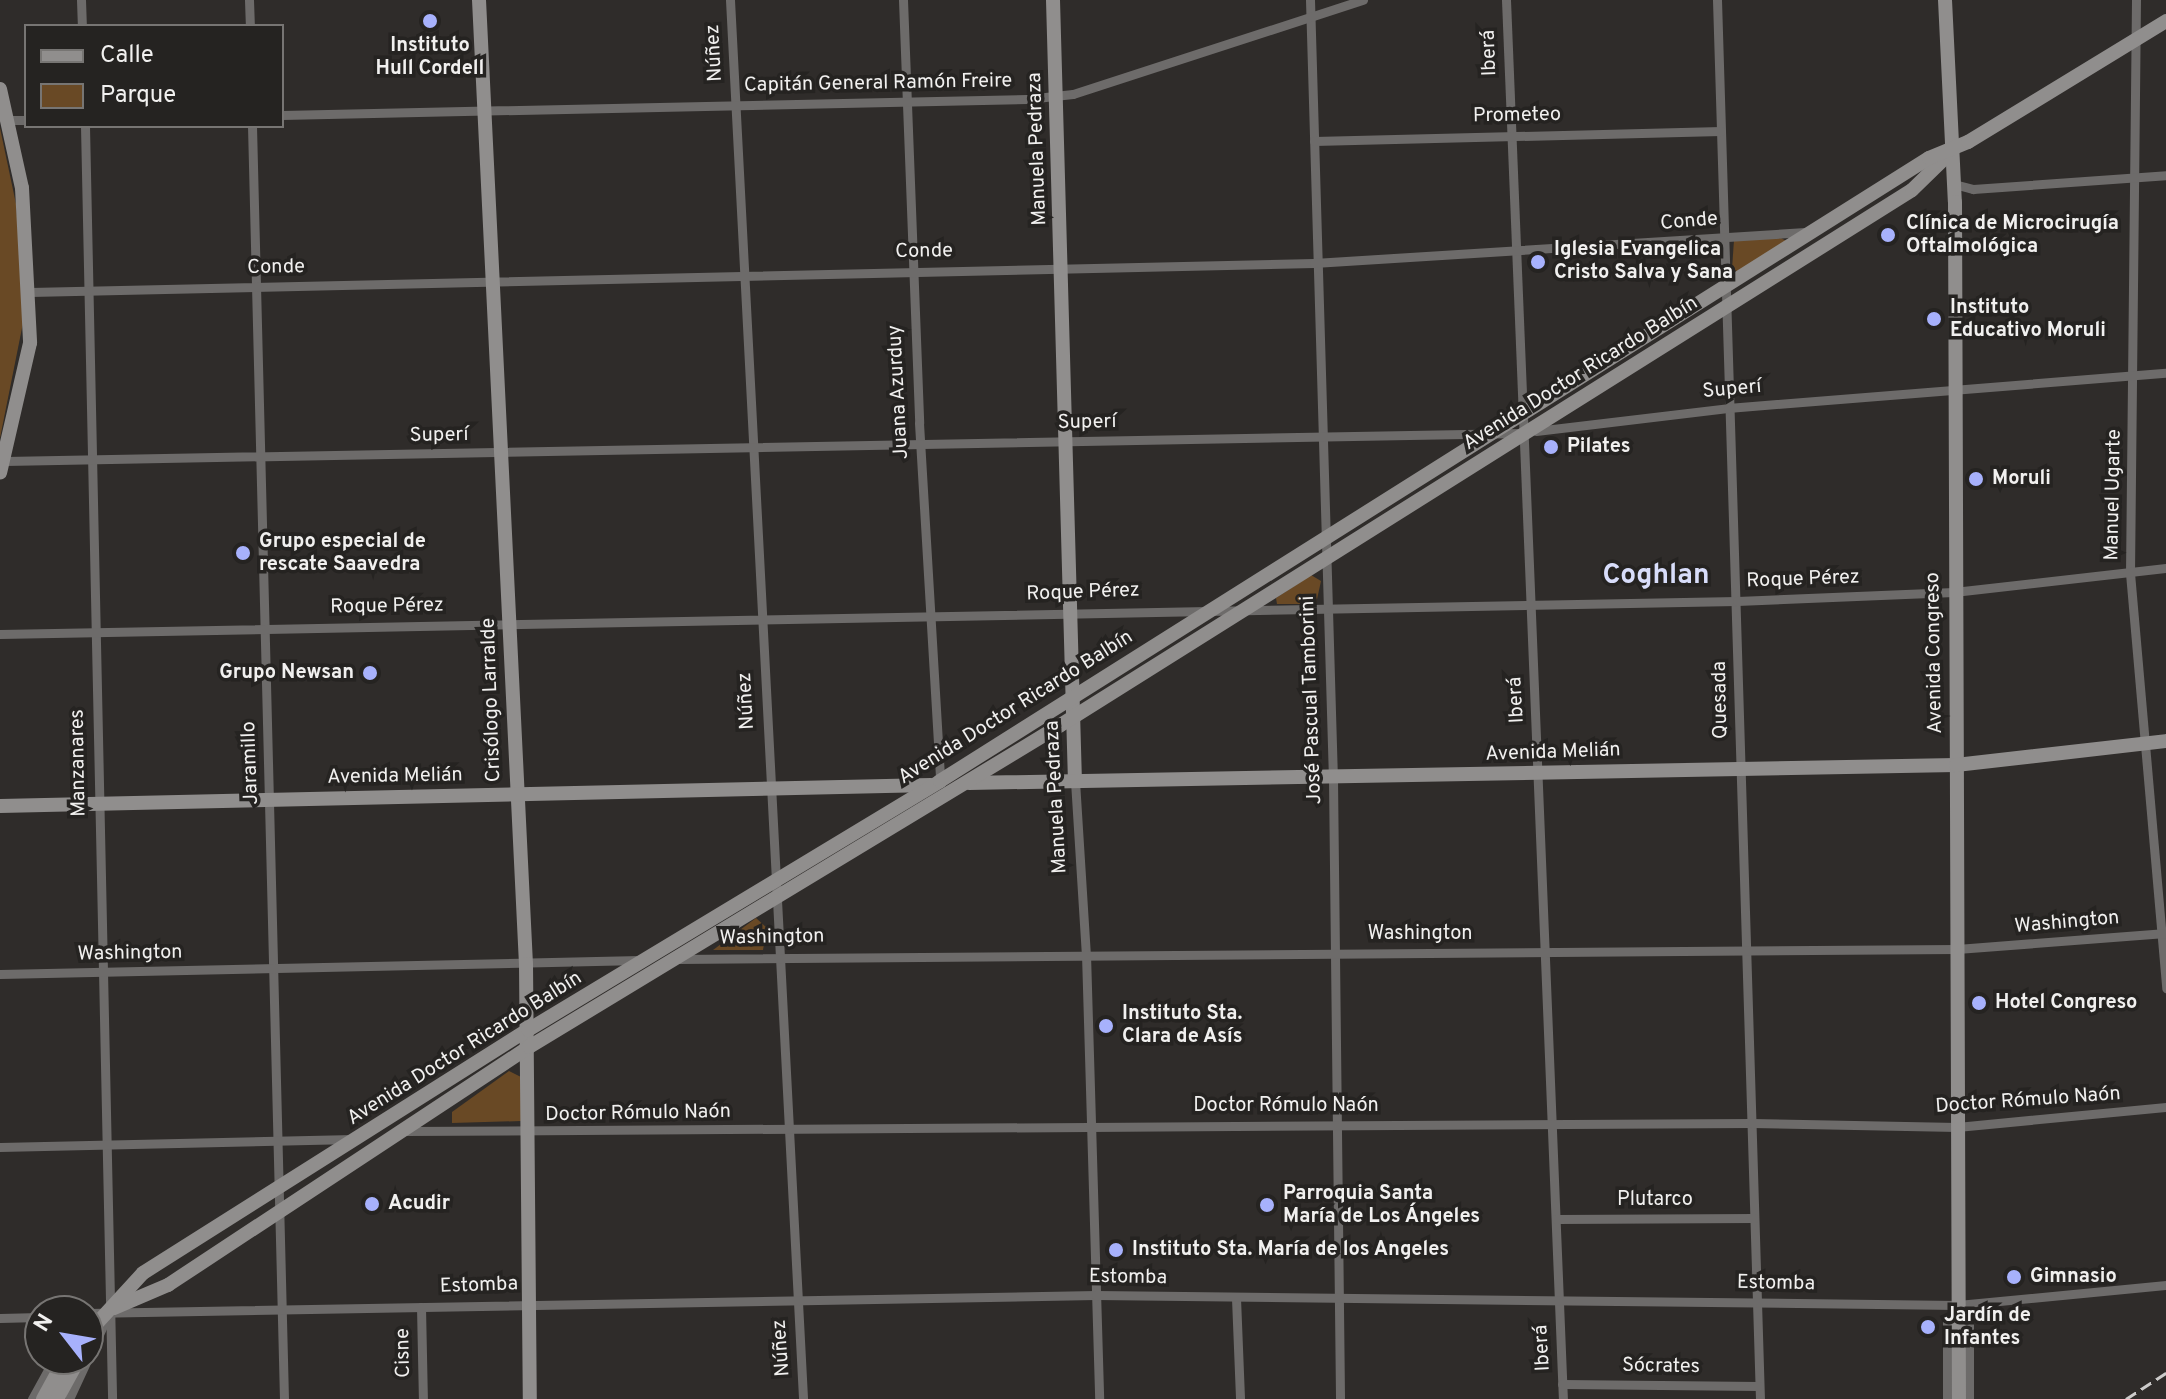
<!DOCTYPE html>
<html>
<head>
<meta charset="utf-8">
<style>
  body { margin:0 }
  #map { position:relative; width:2166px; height:1399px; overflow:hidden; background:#2f2c2a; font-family:Overpass,sans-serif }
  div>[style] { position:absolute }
  .green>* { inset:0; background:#694925 }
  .street>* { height:9px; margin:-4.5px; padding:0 4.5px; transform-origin:4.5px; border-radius:4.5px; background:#6d6b6a }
  .secondary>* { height:14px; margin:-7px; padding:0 7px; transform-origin:7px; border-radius:7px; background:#908e8d }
  .rail>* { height:3px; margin-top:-1.5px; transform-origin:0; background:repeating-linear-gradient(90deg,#cccbca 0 12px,transparent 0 18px) }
  .dots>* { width:22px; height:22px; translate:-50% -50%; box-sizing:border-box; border:4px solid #252321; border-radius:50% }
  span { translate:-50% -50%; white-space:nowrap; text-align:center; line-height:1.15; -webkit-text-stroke:7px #252321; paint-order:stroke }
  .poi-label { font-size:20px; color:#f1f0ef; font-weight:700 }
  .left { translate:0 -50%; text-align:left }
  .right { translate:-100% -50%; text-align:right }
  .street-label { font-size:20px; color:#f1f0ef }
  .district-label { font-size:28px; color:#d8ddfa; font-weight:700 }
  .legend { position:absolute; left:24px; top:24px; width:260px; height:104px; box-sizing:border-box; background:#252321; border:2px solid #777573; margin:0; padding:10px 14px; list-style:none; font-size:24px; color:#f1f0ef }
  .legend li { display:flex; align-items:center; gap:16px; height:40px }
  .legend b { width:40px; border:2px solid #777573 }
  .north { position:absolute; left:24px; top:1295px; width:80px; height:80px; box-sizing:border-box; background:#252321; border:2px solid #777573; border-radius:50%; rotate:301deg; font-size:22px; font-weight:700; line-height:32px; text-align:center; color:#f1f0ef }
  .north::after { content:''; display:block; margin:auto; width:28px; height:36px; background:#a7b1fc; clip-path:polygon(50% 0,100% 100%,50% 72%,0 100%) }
</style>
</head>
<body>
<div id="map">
  <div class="green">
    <div style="clip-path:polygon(0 128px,16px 204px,25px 313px,0 438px)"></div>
    <div style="clip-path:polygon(1781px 238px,1788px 242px,1739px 272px,1732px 269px,1734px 240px)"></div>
    <div style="clip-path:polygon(1311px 575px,1321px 581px,1316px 604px,1277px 604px,1276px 598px)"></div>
    <div style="clip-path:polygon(756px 918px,767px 928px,763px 950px,713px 950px)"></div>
    <div style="clip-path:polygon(509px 1071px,521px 1077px,521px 1121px,452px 1123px,452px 1112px)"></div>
  </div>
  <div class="street">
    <div style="left:81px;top:0;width:26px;rotate:88deg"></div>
    <div style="left:249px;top:0;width:26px;rotate:88deg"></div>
    <div style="left:730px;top:0;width:1401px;rotate:87.01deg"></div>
    <div style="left:903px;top:0;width:423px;rotate:87.8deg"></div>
    <div style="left:919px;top:423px;width:359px;rotate:86.6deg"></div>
    <div style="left:1310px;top:0;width:779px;rotate:88.31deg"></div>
    <div style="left:1333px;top:779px;width:620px;rotate:89.35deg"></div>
    <div style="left:1506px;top:0;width:1400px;rotate:87.67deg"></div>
    <div style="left:1717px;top:0;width:1400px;rotate:88.24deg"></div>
    <div style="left:2136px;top:0;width:573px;rotate:90.6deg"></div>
    <div style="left:2130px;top:573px;width:417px;rotate:85deg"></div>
    <div style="left:282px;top:115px;width:745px;rotate:-1.23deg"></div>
    <div style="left:1027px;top:99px;width:46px;rotate:-6.2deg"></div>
    <div style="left:1073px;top:94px;width:305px;rotate:-18deg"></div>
    <div style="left:9px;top:120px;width:17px"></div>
    <div style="left:85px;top:126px;width:1273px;rotate:88.78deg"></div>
    <div style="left:252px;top:126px;width:1273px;rotate:88.56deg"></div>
    <div style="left:1314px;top:141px;width:407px;rotate:-1.4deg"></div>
    <div style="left:1954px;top:184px;width:20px;rotate:15deg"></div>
    <div style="left:1973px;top:189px;width:194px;rotate:-4.1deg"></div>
    <div style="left:30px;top:292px;width:1284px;rotate:-1.29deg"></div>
    <div style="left:1314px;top:263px;width:496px;rotate:-3.6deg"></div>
    <div style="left:1536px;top:431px;width:193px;rotate:-6.8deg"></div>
    <div style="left:1728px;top:408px;width:439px;rotate:-4.6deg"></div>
    <div style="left:5px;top:461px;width:1517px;rotate:-1.06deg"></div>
    <div style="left:0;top:634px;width:1737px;rotate:-1.09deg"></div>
    <div style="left:1737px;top:601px;width:217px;rotate:-2.4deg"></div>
    <div style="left:1954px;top:592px;width:213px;rotate:-6.5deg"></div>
    <div style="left:1075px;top:781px;width:173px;rotate:86.4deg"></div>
    <div style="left:1086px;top:954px;width:445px;rotate:88.3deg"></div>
    <div style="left:678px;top:959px;width:1279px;rotate:-0.45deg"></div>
    <div style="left:1957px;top:949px;width:210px;rotate:-4.4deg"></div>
    <div style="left:0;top:974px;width:640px;rotate:-1.25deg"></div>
    <div style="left:405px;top:1131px;width:1347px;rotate:-0.34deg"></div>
    <div style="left:1752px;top:1123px;width:205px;rotate:1.1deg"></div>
    <div style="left:1957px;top:1127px;width:210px;rotate:-5.5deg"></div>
    <div style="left:0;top:1147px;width:353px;rotate:-1.3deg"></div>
    <div style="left:1556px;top:1219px;width:198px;rotate:-0.3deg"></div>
    <div style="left:1236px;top:1298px;width:101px;rotate:87.7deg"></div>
    <div style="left:421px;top:1307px;width:92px;rotate:88.8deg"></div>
    <div style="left:1959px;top:1308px;width:18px;rotate:56deg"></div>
    <div style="left:1969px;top:1323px;width:76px;rotate:90deg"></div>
    <div style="left:88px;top:1313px;width:1008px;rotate:-1.02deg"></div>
    <div style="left:1096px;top:1295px;width:862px;rotate:0.66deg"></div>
    <div style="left:1958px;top:1305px;width:209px;rotate:-5.5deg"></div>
    <div style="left:0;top:1318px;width:40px;rotate:-1.4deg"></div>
    <div style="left:1562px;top:1384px;width:197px;rotate:0.6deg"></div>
    <div style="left:32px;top:1399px;width:46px;rotate:-61.2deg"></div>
    <div style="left:69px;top:1399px;width:90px;rotate:-65.1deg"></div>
    <div style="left:1947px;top:1399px;width:76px;rotate:-90deg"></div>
    <div style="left:1947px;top:1323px;width:21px;rotate:-59deg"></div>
  </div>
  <div class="secondary">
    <div style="left:479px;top:0;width:965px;rotate:87.21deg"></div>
    <div style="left:526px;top:964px;width:435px;rotate:89.5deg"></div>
    <div style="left:1053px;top:0;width:781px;rotate:88.39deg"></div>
    <div style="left:1945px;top:0;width:202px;rotate:87.2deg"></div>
    <div style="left:1955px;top:202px;width:1197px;rotate:89.81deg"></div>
    <div style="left:0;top:89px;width:101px;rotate:77.5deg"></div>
    <div style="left:22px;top:188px;width:155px;rotate:87deg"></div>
    <div style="left:30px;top:343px;width:133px;rotate:103deg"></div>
    <div style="left:969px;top:783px;width:987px;rotate:-1.04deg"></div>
    <div style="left:1956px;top:765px;width:211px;rotate:-6.5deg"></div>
    <div style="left:0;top:806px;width:931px;rotate:-1.29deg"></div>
    <div style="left:114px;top:1308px;width:59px;rotate:-23.1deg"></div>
    <div style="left:168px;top:1285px;width:432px;rotate:-33.4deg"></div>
    <div style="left:529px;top:1047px;width:620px;rotate:-31.2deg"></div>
    <div style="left:1059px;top:726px;width:1007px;rotate:-32.14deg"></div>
    <div style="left:1912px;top:190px;width:56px;rotate:-44.3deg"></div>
    <div style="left:88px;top:1333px;width:81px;rotate:-47.5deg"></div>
    <div style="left:143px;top:1273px;width:455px;rotate:-32.3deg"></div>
    <div style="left:528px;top:1030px;width:481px;rotate:-31.1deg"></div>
    <div style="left:940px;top:781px;width:1169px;rotate:-32.21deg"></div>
    <div style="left:1929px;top:158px;width:42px;rotate:-22.3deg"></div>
    <div style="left:1968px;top:142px;width:232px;rotate:-31.4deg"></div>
    <div style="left:43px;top:1399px;width:46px;rotate:-61.2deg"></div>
    <div style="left:57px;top:1399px;width:46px;rotate:-61.2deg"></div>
  </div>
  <div class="rail">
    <div style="left:2126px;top:1399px;width:48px;rotate:-33deg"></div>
  </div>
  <div class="dots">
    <div style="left:430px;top:21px;background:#a7b1fc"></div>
    <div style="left:1888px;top:235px;background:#a7b1fc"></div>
    <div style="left:1538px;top:262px;background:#a7b1fc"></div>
    <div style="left:1934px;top:319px;background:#a7b1fc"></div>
    <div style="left:1551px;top:447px;background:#a7b1fc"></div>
    <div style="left:1976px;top:479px;background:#a7b1fc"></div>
    <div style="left:243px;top:553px;background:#a7b1fc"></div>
    <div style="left:370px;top:673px;background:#a7b1fc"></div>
    <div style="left:1979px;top:1003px;background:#a7b1fc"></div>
    <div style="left:1106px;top:1026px;background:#a7b1fc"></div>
    <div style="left:372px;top:1204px;background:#a7b1fc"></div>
    <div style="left:1267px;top:1205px;background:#a7b1fc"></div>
    <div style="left:1116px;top:1250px;background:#a7b1fc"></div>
    <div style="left:2014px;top:1277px;background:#a7b1fc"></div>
    <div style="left:1928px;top:1327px;background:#a7b1fc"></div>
  </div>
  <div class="poi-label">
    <span style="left:430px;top:58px">Instituto<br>Hull Cordell</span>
    <span class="left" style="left:1906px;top:236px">Clínica de Microcirugía<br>Oftalmológica</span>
    <span class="left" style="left:1554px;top:262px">Iglesia Evangelica<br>Cristo Salva y Sana</span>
    <span class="left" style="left:1950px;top:320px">Instituto<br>Educativo Moruli</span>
    <span class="left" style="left:1567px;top:447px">Pilates</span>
    <span class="left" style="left:1992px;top:479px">Moruli</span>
    <span class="left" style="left:259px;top:554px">Grupo especial de<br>rescate Saavedra</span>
    <span class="right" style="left:354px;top:673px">Grupo Newsan</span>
    <span class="left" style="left:1995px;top:1003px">Hotel Congreso</span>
    <span class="left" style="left:1122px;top:1026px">Instituto Sta.<br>Clara de Asís</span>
    <span class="left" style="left:1283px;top:1206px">Parroquia Santa<br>María de Los Ángeles</span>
    <span class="left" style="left:388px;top:1204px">Acudir</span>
    <span class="left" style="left:1132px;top:1250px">Instituto Sta. María de los Angeles</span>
    <span class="left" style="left:2030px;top:1277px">Gimnasio</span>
    <span class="left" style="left:1944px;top:1328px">Jardín de<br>Infantes</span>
  </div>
  <div class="street-label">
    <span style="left:715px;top:53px;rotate:-93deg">Núñez</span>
    <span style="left:1490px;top:53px;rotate:-92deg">Iberá</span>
    <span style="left:878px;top:84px;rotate:-1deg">Capitán General Ramón Freire</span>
    <span style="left:1517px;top:116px;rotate:-1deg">Prometeo</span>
    <span style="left:1038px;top:149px;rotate:-92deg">Manuela Pedraza</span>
    <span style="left:1689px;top:222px;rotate:-5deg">Conde</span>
    <span style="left:924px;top:252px;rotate:-1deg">Conde</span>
    <span style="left:276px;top:268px;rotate:-1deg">Conde</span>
    <span style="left:1581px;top:374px;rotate:-32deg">Avenida Doctor Ricardo Balbín</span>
    <span style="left:1732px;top:390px;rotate:-5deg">Superí</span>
    <span style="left:899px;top:392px;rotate:-93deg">Juana Azurduy</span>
    <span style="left:1087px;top:423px;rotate:-1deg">Superí</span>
    <span style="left:439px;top:436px;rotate:-1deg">Superí</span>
    <span style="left:2114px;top:495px;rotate:-89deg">Manuel Ugarte</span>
    <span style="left:1803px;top:580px;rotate:-2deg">Roque Pérez</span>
    <span style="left:1083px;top:593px;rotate:-2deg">Roque Pérez</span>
    <span style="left:387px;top:607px;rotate:-1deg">Roque Pérez</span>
    <span style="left:1935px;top:653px;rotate:-91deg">Avenida Congreso</span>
    <span style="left:492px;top:700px;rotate:-92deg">Crisólogo Larralde</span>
    <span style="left:1312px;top:700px;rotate:-92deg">José Pascual Tamborini</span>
    <span style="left:1517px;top:700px;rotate:-93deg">Iberá</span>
    <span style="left:1721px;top:700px;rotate:-91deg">Quesada</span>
    <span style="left:747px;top:701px;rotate:-93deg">Núñez</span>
    <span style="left:1016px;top:708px;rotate:-32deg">Avenida Doctor Ricardo Balbín</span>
    <span style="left:1553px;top:753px;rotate:-2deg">Avenida Melián</span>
    <span style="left:79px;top:763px;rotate:-91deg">Manzanares</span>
    <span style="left:251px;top:763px;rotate:-92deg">Jaramillo</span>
    <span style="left:395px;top:777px;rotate:-1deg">Avenida Melián</span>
    <span style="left:1057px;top:797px;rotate:-93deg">Manuela Pedraza</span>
    <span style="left:2067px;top:923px;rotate:-5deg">Washington</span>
    <span style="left:1420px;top:934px">Washington</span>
    <span style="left:772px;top:938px;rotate:-1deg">Washington</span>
    <span style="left:130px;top:954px;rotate:-1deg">Washington</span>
    <span style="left:465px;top:1049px;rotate:-32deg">Avenida Doctor Ricardo Balbín</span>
    <span style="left:2028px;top:1101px;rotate:-4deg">Doctor Rómulo Naón</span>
    <span style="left:1286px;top:1106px">Doctor Rómulo Naón</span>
    <span style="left:638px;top:1114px;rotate:-1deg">Doctor Rómulo Naón</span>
    <span style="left:1655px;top:1200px">Plutarco</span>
    <span style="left:1128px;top:1278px;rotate:1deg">Estomba</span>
    <span style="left:1776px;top:1284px;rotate:1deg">Estomba</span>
    <span style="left:479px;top:1286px;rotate:-2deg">Estomba</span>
    <span style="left:782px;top:1348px;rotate:-94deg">Núñez</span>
    <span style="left:1543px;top:1348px;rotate:-93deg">Iberá</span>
    <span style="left:404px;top:1353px;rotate:-91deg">Cisne</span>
    <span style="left:1661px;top:1367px;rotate:1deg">Sócrates</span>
  </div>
  <div class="district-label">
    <span style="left:1656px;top:576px">Coghlan</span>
  </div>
  <ul class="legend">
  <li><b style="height:10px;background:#908e8d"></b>Calle</li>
  <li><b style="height:22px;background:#694925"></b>Parque</li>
  </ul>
  <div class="north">N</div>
</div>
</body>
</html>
